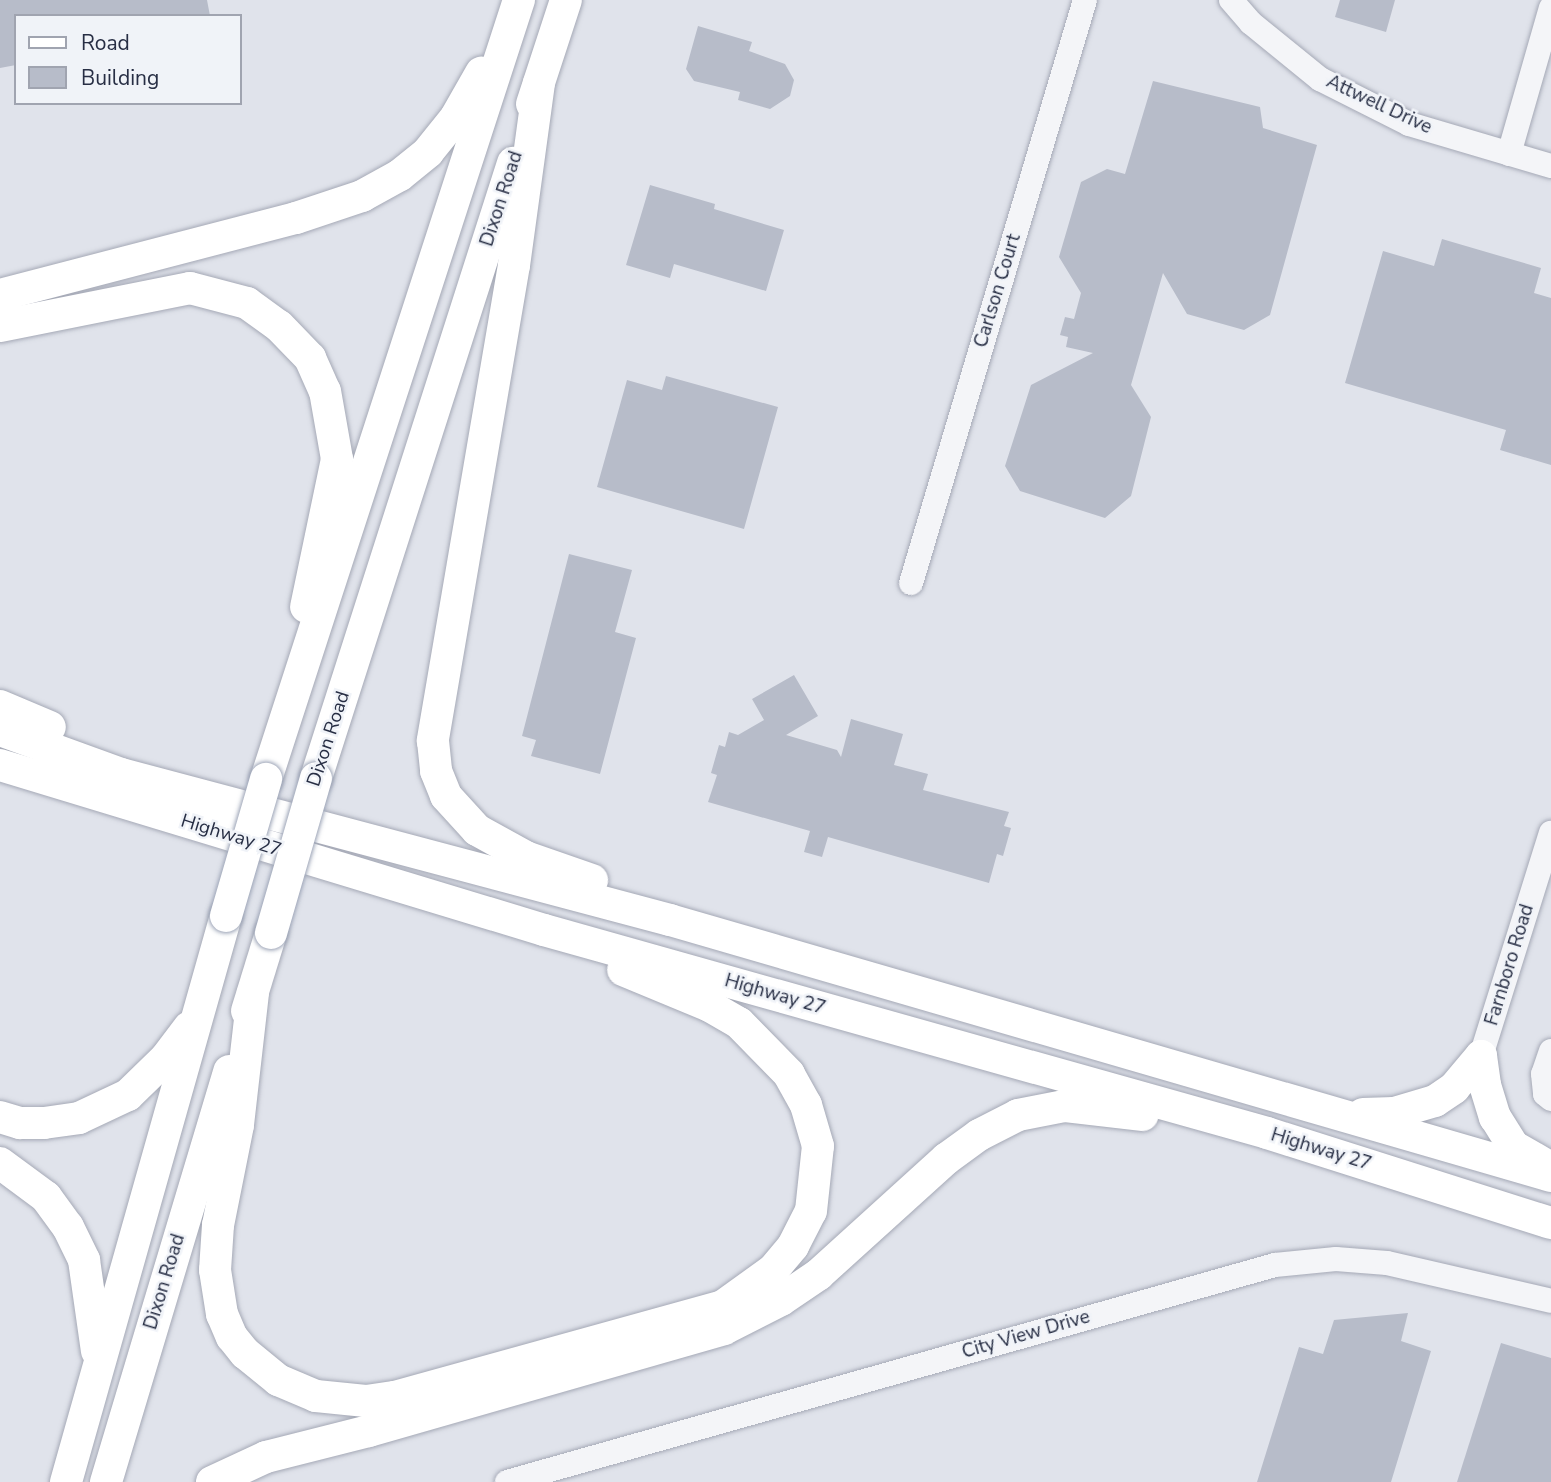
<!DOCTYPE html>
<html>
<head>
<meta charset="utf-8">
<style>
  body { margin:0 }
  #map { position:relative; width:1551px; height:1482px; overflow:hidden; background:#e0e3eb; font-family:"Nunito Sans",sans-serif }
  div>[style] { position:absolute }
  .building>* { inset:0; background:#b7bcc9 }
  .roads { filter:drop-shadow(0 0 2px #a5a9b6) drop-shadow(0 0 2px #a5a9b6) }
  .minor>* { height:24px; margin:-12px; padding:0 12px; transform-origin:12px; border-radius:12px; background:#f4f5f8 }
  .major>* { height:32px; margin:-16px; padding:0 16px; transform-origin:16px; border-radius:16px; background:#fff }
  .bridges { filter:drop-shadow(0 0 2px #9ea6b8) drop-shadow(0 0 2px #9ea6b8) }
  .major-bridge>* { height:32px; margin:-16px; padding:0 16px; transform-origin:16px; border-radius:16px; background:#fff }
  span { translate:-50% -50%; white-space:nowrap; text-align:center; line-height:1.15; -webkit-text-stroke:5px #f0f3f8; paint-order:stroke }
  .street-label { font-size:19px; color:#272e44 }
  .legend { position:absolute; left:14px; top:14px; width:228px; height:91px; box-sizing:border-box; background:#f0f3f8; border:2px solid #a0a4b0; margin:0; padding:9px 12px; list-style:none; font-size:21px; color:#272e44 }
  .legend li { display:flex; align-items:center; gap:14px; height:35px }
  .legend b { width:35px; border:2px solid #a0a4b0 }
</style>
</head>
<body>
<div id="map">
  <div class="building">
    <div style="clip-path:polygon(0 0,207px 0,210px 16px,16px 16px,16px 65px,0 68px)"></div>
    <div style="clip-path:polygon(1340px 0,1395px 0,1386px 32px,1335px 17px)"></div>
    <div style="clip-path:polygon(698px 26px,752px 42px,749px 51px,785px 64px,794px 80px,790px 96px,770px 109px,738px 100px,740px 92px,694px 81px,686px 69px)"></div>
    <div style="clip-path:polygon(1153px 81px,1260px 107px,1263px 128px,1317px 145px,1270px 315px,1244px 330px,1187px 314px,1163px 273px,1131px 385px,1151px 417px,1131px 496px,1105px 518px,1020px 491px,1005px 466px,1031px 385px,1093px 353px,1066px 347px,1068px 337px,1060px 335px,1065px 317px,1074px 319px,1081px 293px,1059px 257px,1081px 182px,1107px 169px,1125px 174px)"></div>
    <div style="clip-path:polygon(650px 185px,715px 204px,714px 209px,784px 230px,766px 291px,674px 264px,670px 278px,626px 265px)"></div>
    <div style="clip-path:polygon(1442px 239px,1541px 268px,1534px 293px,1551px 298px,1551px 465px,1500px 450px,1506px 430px,1345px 383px,1383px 251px,1434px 266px)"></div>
    <div style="clip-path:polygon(666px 376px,778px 407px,744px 529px,597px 487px,627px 380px,662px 390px)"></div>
    <div style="clip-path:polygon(569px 554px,632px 570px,615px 632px,636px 638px,600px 774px,531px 756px,536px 740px,522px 736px)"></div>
    <div style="clip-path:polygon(794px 675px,818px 716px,786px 735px,837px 750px,841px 757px,851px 719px,903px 734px,894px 765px,928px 774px,923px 790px,1009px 812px,1004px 826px,1011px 828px,1003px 856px,997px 854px,989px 883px,828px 837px,822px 857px,804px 852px,810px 831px,708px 802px,717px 775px,711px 773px,719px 745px,725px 747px,729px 732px,738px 735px,764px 720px,752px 699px)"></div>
    <div style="clip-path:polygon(1408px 1313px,1401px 1341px,1431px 1351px,1391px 1482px,1257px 1482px,1299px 1347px,1323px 1354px,1334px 1320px)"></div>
    <div style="clip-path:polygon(1501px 1343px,1551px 1358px,1551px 1482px,1457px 1482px)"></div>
  </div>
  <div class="roads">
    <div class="minor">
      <div style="left:1231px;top:0;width:30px;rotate:49deg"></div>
      <div style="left:1251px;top:23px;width:89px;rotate:39.1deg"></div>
      <div style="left:1320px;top:79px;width:100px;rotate:26.8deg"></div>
      <div style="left:1409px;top:124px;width:148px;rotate:16.5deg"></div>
      <div style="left:1509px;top:154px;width:152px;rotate:-74deg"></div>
      <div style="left:911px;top:583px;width:608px;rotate:-73.38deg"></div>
      <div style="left:1551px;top:1051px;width:24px;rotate:109deg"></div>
      <div style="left:1543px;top:1074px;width:20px;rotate:84deg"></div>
      <div style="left:1545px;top:1094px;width:8px;rotate:40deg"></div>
      <div style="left:1481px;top:1056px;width:234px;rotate:-72.6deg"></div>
      <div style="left:507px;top:1482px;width:798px;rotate:-15.78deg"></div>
      <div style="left:1275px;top:1265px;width:61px;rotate:-5.6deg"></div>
      <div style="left:1336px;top:1259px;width:51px;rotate:4.5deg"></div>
      <div style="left:1387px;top:1263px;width:168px;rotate:13deg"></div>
    </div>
    <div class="major">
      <div style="left:539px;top:83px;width:184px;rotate:97.8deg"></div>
      <div style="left:514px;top:265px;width:483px;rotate:99.7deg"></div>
      <div style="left:433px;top:741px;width:30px;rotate:84deg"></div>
      <div style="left:436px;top:771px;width:27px;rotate:68deg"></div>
      <div style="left:446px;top:796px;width:46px;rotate:47.6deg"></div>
      <div style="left:477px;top:830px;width:56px;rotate:28.9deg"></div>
      <div style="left:526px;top:857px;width:70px;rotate:19.2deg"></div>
      <div style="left:532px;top:104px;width:109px;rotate:-71.9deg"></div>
      <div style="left:0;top:295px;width:306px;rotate:-14.6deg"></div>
      <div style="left:296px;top:218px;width:70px;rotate:-18.4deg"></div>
      <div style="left:362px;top:196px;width:43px;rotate:-28.9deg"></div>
      <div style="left:400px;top:175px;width:36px;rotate:-39deg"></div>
      <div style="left:428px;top:152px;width:45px;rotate:-51.3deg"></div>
      <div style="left:456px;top:117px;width:51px;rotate:-60.4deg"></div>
      <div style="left:0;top:326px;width:194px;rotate:-11.3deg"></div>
      <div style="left:190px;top:288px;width:59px;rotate:14.7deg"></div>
      <div style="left:247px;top:303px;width:39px;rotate:36deg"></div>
      <div style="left:279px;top:326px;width:45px;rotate:45.9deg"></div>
      <div style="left:310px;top:358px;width:36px;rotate:66deg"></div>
      <div style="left:325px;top:391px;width:69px;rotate:80deg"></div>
      <div style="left:337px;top:459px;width:151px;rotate:101.8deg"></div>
      <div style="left:0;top:706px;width:54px;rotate:22.8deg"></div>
      <div style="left:0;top:730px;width:129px;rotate:20deg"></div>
      <div style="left:121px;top:774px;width:568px;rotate:14.89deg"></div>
      <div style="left:670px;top:920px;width:917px;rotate:16.2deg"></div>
      <div style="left:0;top:765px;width:568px;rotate:16.87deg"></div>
      <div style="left:544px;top:930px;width:751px;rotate:15.68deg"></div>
      <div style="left:1267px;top:1133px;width:298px;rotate:17.6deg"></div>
      <div style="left:316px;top:778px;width:646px;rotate:-72.24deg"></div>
      <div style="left:266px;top:779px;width:819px;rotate:-72.01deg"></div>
      <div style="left:253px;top:993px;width:133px;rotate:96.5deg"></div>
      <div style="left:238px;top:1125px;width:102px;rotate:101.3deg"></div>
      <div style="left:218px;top:1225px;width:45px;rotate:93.8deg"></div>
      <div style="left:215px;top:1270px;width:45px;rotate:81deg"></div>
      <div style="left:222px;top:1314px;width:25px;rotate:67deg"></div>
      <div style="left:232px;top:1337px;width:21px;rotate:51deg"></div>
      <div style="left:245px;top:1353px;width:43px;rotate:39.3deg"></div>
      <div style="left:278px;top:1380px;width:41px;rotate:22.8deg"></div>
      <div style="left:316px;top:1396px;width:50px;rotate:5.7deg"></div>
      <div style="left:366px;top:1401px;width:29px;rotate:-8deg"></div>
      <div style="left:395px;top:1397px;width:340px;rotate:-15.5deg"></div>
      <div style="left:723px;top:1306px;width:62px;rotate:-35.8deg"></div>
      <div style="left:773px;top:1270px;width:31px;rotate:-50deg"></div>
      <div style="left:793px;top:1246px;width:39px;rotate:-63deg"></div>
      <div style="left:811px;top:1211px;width:65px;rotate:-83.9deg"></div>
      <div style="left:818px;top:1146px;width:43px;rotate:-106.3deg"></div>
      <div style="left:806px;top:1105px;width:35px;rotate:-119deg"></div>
      <div style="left:789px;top:1074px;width:71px;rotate:-134.4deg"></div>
      <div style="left:739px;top:1023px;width:34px;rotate:-150deg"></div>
      <div style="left:710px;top:1006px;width:94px;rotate:-157.5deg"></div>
      <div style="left:247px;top:1011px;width:82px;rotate:-72.9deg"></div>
      <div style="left:1481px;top:1056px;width:29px;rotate:82deg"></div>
      <div style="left:1485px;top:1085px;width:34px;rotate:73deg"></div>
      <div style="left:1495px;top:1117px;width:34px;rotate:58deg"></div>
      <div style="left:1513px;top:1146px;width:38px;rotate:30deg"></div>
      <div style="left:1363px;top:1114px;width:31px;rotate:-2deg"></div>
      <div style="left:1394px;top:1113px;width:43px;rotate:-16.3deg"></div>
      <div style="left:1435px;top:1101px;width:23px;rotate:-34deg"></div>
      <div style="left:1454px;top:1088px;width:42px;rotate:-49.8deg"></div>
      <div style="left:0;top:1117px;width:21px;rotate:17deg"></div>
      <div style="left:20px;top:1123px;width:24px"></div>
      <div style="left:44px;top:1123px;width:35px;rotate:-8deg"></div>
      <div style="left:79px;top:1118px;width:54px;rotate:-25.1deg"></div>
      <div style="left:128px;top:1095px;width:53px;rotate:-44.2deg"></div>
      <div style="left:166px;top:1058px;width:38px;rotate:-53deg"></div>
      <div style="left:0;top:1163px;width:57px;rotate:36.5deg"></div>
      <div style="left:46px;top:1197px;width:37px;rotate:54deg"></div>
      <div style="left:68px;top:1227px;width:37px;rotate:64deg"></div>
      <div style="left:84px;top:1260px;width:92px;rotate:81.9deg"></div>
      <div style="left:66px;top:1482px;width:588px;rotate:-74.22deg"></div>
      <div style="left:106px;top:1482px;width:429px;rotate:-73.3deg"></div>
      <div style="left:212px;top:1482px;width:60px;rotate:-24.8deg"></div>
      <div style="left:266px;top:1457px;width:106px;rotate:-14.2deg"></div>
      <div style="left:369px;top:1431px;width:369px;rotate:-16deg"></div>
      <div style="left:724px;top:1329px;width:64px;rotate:-27deg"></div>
      <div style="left:781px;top:1300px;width:45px;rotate:-34deg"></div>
      <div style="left:818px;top:1275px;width:173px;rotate:-42.2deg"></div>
      <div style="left:946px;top:1159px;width:41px;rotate:-36deg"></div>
      <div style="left:979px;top:1135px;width:44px;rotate:-27.1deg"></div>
      <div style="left:1018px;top:1115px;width:47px;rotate:-11.1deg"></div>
      <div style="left:1064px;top:1106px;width:79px;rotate:6.6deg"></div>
    </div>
  </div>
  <div class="bridges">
    <div class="major-bridge">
      <div style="left:226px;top:916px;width:143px;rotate:-73.7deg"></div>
      <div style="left:271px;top:933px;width:161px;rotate:-73.8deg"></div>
    </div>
  </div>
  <div class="street-label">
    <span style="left:1379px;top:105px;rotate:25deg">Attwell Drive</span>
    <span style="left:502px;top:199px;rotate:-72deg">Dixon Road</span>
    <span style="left:998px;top:291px;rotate:-73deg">Carlson Court</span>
    <span style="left:329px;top:739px;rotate:-72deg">Dixon Road</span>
    <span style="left:231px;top:836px;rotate:17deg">Highway 27</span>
    <span style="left:1510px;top:965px;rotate:-73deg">Farnboro Road</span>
    <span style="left:775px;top:995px;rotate:16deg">Highway 27</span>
    <span style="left:1321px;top:1150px;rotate:17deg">Highway 27</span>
    <span style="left:165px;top:1282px;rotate:-73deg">Dixon Road</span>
    <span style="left:1026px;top:1335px;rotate:-16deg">City View Drive</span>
  </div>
  <ul class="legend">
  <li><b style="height:9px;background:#fff"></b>Road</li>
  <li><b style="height:19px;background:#b7bcc9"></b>Building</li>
  </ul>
</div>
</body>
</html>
